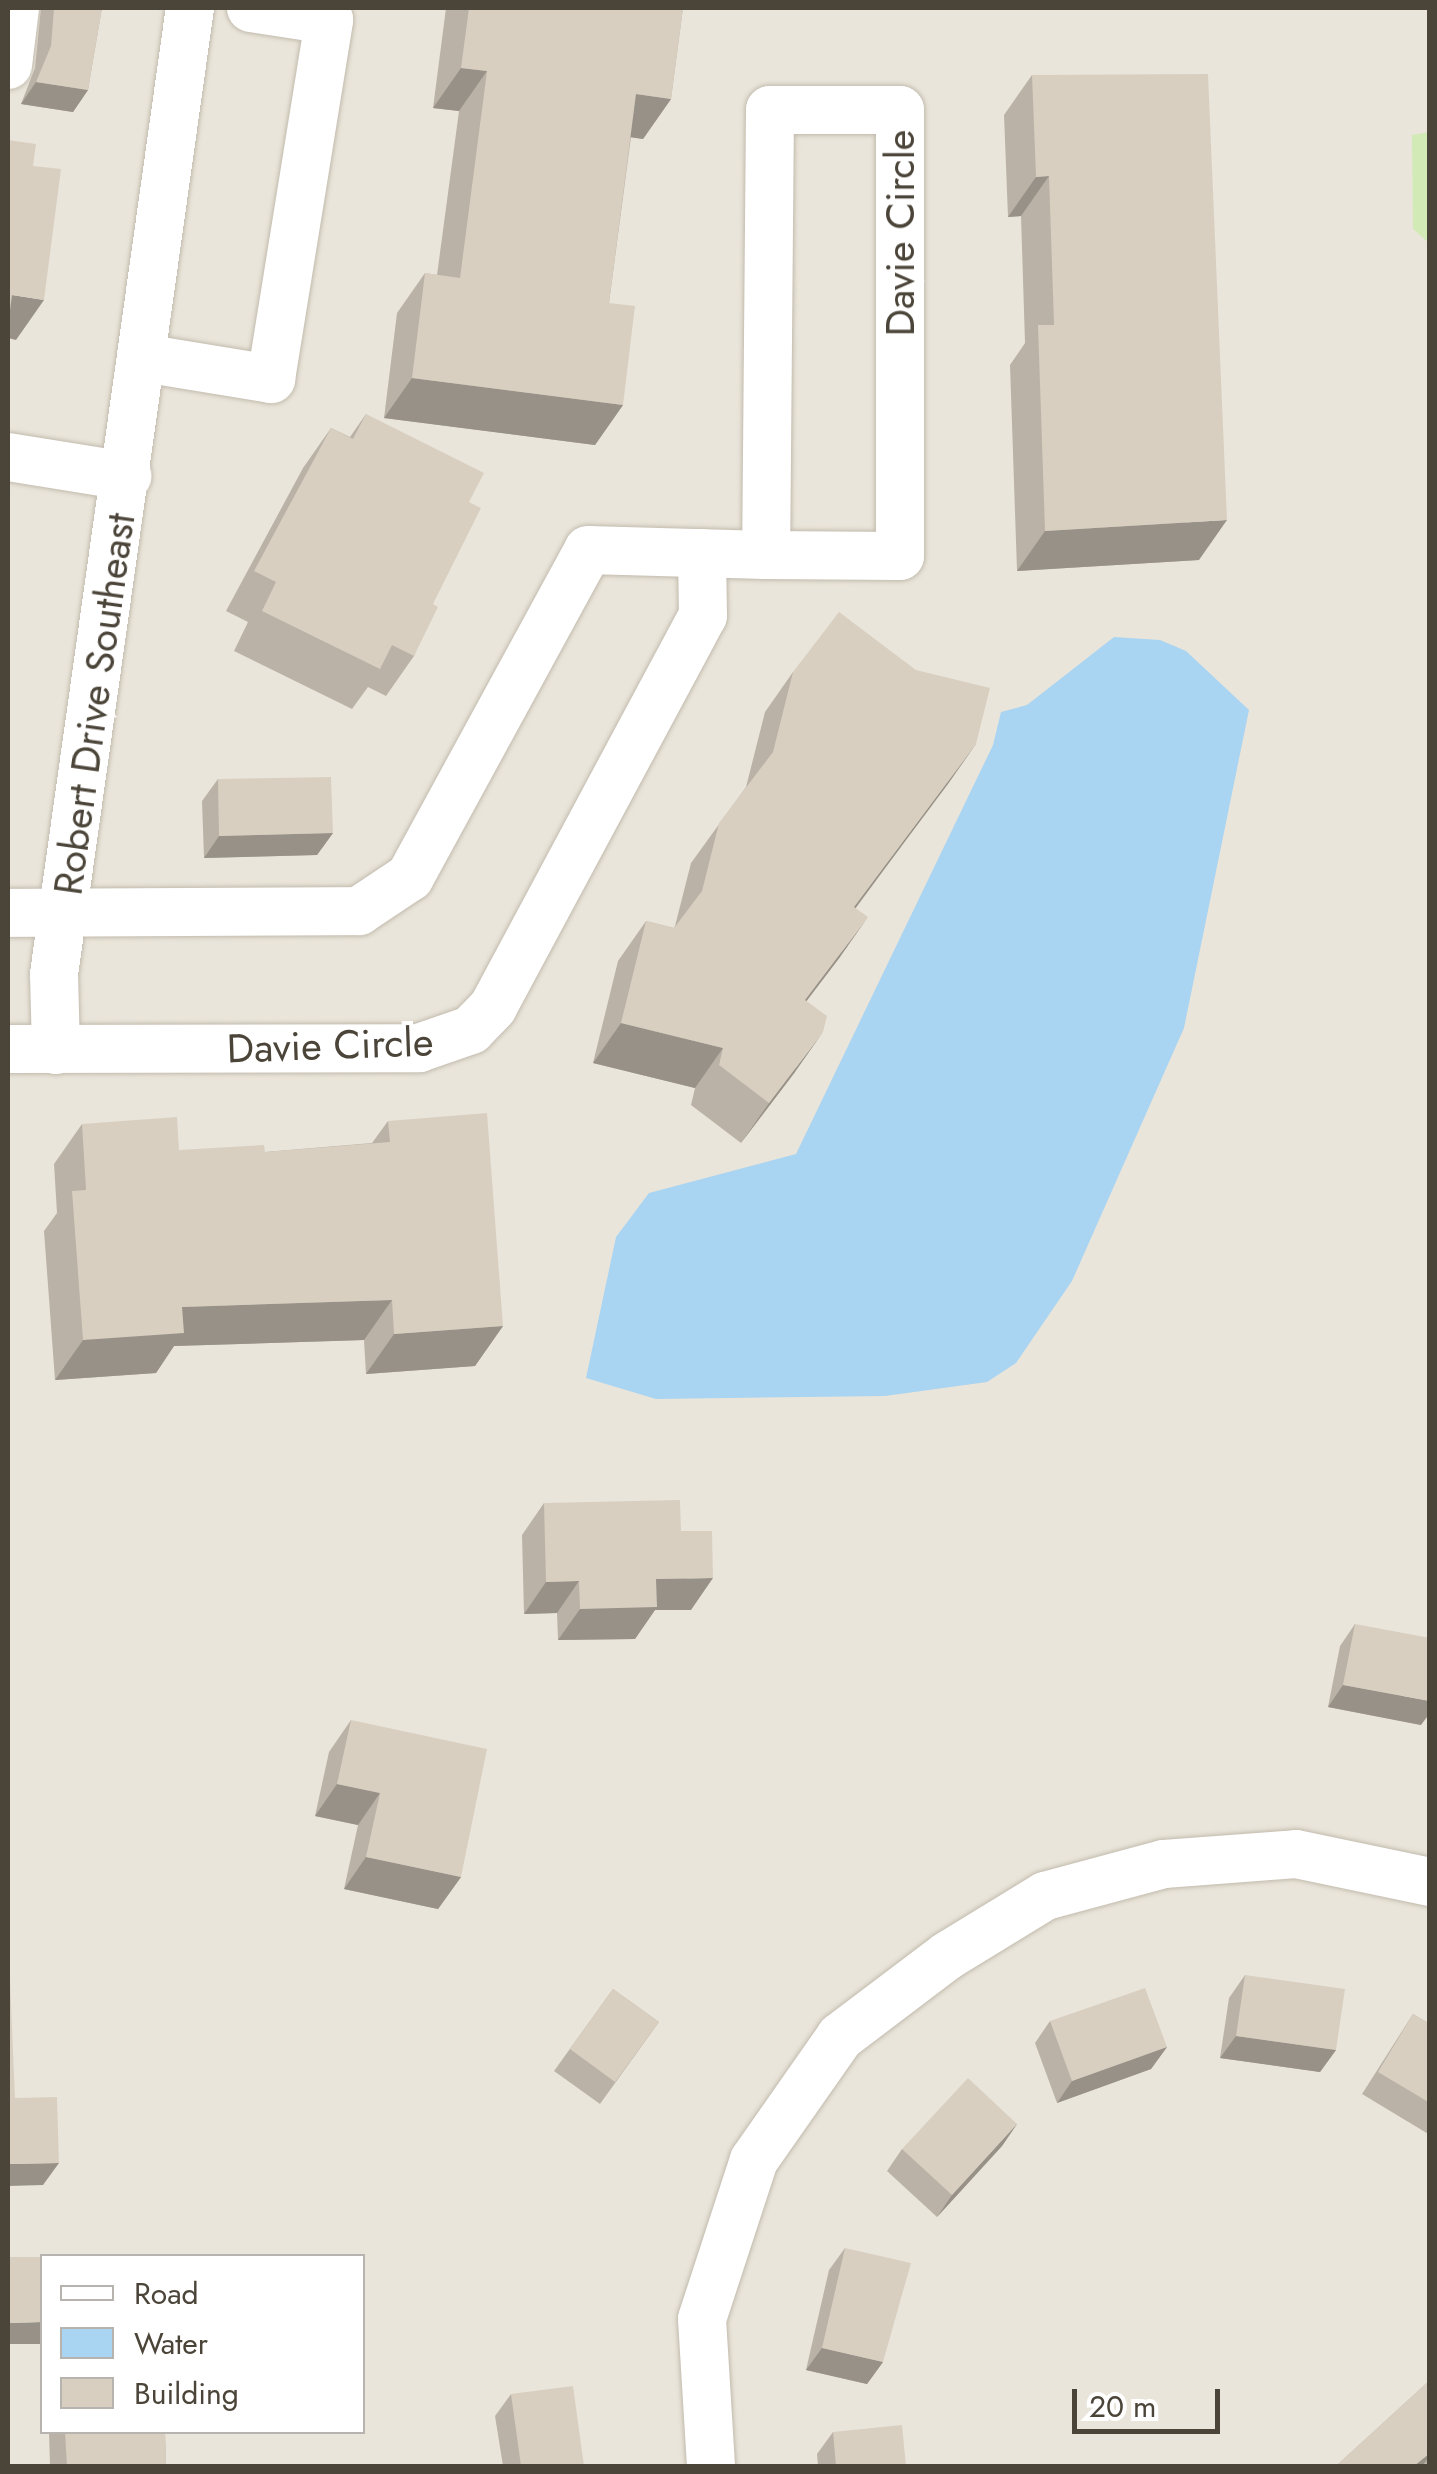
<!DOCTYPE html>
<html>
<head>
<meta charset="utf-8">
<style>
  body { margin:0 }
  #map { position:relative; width:1437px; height:2474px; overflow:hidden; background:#f6f3ec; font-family:Jost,sans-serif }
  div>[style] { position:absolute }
  .residential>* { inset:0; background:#eae5da }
  .green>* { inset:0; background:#d2eab5 }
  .water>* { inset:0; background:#a9d4f2 }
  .roads { filter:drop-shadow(0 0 2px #c2bbae) drop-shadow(0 0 2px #c2bbae) }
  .street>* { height:48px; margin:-24px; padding:0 24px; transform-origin:24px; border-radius:24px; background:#fff }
  .wall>* { inset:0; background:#bab2a6 }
  .shaded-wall>* { inset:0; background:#979187 }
  .building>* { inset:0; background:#d8cfc1 }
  span { translate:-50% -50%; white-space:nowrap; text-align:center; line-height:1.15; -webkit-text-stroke:8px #fff; paint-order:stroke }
  .street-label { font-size:40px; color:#4b4439 }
  .frame { position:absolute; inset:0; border:10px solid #4b4439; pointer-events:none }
  .legend { position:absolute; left:40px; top:2254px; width:325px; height:180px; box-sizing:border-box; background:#fff; border:2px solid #b7b4b0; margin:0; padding:12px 18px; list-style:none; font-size:30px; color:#4b4439 }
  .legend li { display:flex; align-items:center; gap:20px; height:50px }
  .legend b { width:50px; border:2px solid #b7b4b0 }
  .scale { position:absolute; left:1072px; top:2389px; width:148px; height:45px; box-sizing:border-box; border:5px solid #4b4439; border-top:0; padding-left:12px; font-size:30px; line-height:35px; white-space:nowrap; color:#4b4439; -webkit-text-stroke:8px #fff; paint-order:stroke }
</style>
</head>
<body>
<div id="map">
  <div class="residential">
    <div style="clip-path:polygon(evenodd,8px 8px,1429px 8px,1429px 2466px,8px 2466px,8px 8px,42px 2256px,362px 2256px,362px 2432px,42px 2432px,42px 2256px)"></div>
  </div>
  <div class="green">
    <div style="clip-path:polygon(1429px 132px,1430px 132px,1429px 243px,1413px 229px,1412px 135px)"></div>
  </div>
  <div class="water">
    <div style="clip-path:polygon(1114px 637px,1160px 640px,1186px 651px,1249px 710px,1184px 1028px,1072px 1281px,1016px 1363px,987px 1382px,885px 1396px,656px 1399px,586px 1378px,616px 1237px,649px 1193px,796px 1154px,993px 745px,1001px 712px,1027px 705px)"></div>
  </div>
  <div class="roads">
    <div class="street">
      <div style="left:8px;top:65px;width:57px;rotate:-83deg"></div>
      <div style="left:143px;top:358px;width:130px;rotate:9.3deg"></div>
      <div style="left:271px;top:379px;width:364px;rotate:-80.8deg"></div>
      <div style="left:329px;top:20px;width:79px;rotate:-171.3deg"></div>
      <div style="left:8px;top:457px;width:121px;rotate:9.1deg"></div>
      <div style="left:8px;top:913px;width:351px;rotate:-0.3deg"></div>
      <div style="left:359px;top:911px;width:61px;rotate:-33.7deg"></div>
      <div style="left:410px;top:877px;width:372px;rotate:-61.4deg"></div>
      <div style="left:588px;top:550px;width:178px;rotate:1.6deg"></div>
      <div style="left:766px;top:555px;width:134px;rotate:0.4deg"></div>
      <div style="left:900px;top:556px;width:446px;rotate:-90deg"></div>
      <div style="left:900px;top:110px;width:130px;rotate:180deg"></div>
      <div style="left:770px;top:110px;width:445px;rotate:90.5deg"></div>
      <div style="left:8px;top:1049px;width:411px;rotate:-0.1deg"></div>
      <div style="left:419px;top:1048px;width:55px;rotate:-19.1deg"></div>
      <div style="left:471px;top:1030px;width:32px;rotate:-46deg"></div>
      <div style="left:493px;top:1007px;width:444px;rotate:-61.8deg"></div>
      <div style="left:703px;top:616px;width:63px;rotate:-90.9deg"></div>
      <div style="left:56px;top:1050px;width:76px;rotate:-91.5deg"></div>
      <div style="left:54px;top:974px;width:976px;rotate:-81.99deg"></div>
      <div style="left:711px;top:2466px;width:147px;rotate:-93.5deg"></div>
      <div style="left:702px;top:2319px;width:167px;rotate:-71.9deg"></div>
      <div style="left:754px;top:2160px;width:150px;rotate:-55deg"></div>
      <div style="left:840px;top:2037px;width:134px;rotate:-37.1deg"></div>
      <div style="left:947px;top:1956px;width:115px;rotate:-31.5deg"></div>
      <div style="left:1045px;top:1896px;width:123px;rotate:-15.1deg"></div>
      <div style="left:1164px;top:1864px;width:132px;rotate:-4.3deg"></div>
      <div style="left:1296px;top:1854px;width:137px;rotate:11.8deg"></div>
    </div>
  </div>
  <div class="wall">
    <div style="clip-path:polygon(41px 8px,102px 8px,88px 90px,73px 112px,21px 104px,35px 68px)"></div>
    <div style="clip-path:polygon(446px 8px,683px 8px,671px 99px,643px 139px,631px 137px,609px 303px,623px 405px,595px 445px,384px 418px,397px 313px,425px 273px,437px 275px,459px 111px,433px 108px)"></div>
    <div style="clip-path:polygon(1032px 75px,1199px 560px,1017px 571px,1010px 365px,1025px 343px,1021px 216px,1008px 217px,1004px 115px)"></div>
    <div style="clip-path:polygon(366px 414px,469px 502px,414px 656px,386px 696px,368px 687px,352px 709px,234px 651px,248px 622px,226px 611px,303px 468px,331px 428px,350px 437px)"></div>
    <div style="clip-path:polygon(793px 672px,976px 744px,856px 908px,840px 957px,806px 1001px,795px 1072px,741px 1143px,691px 1105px,695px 1088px,593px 1063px,618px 961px,646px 921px,674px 928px,675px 926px,691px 863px,746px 787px,765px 712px)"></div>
    <div style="clip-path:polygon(218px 779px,333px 833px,317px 855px,204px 858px,202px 801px)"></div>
    <div style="clip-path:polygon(388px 1121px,503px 1326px,475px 1366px,366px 1374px,364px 1340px,174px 1346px,156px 1373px,55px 1380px,44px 1231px,57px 1213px,54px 1164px,82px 1124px,179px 1150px,265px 1152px,372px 1143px)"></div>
    <div style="clip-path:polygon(544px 1503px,681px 1531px,691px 1610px,655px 1610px,635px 1639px,558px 1640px,557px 1613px,524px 1614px,522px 1535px)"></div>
    <div style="clip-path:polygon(1355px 1624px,1421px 1725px,1328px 1707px,1340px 1646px)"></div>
    <div style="clip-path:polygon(351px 1720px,461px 1877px,438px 1909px,344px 1889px,358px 1825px,315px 1816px,329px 1752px)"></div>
    <div style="clip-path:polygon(1245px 1975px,1336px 2050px,1320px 2072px,1220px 2058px,1229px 1998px)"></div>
    <div style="clip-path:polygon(613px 1989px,659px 2022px,600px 2104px,554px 2071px)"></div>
    <div style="clip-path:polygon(1413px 2014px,1430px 2024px,1430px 2135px,1362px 2094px)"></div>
    <div style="clip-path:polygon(1050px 2021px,1167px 2047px,1151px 2069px,1057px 2103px,1035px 2043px)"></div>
    <div style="clip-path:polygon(1017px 2124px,1002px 2146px,937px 2217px,887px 2171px,902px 2149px)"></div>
    <div style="clip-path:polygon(845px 2248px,883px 2362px,867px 2384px,806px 2370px,829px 2270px)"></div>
    <div style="clip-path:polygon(1430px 2380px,1430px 2466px,1336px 2466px)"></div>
    <div style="clip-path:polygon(511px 2394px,584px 2466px,503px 2466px,495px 2416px)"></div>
    <div style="clip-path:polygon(49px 2432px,165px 2432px,166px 2466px,50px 2466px)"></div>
    <div style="clip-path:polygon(833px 2432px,906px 2466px,818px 2466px,817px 2454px)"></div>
  </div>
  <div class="shaded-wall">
    <div style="clip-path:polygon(461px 68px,487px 71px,459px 111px,433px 108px)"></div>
    <div style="clip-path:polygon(36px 82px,88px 90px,73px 112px,21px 104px)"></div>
    <div style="clip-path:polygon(636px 94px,671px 99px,643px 139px,608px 134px)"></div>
    <div style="clip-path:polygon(1049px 176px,1021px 216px,1008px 217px,1036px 177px)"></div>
    <div style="clip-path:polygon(12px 295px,44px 300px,16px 340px,8px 338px,8px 301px)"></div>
    <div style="clip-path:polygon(412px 378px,623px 405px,595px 445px,384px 418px)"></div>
    <div style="clip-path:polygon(1227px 520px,1199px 560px,1017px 571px,1045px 531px)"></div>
    <div style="clip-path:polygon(976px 744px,948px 784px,826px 947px,854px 907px)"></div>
    <div style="clip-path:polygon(333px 833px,317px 855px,204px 858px,219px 836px)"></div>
    <div style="clip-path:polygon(868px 917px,840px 957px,777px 1040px,805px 1000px)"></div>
    <div style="clip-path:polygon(621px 1023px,723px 1048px,695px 1088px,593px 1063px)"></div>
    <div style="clip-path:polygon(823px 1032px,795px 1072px,741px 1143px,769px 1103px)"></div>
    <div style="clip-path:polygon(392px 1300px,364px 1340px,174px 1346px,156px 1373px,55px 1380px,83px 1340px,182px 1307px)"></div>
    <div style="clip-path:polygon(503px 1326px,475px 1366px,366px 1374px,394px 1334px)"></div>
    <div style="clip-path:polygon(713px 1578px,691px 1610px,655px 1610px,635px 1639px,558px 1640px,580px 1609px,656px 1579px)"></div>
    <div style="clip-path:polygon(579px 1581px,557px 1613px,524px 1614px,546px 1582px)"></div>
    <div style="clip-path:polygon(1343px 1685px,1430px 1701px,1430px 1713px,1421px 1725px,1328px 1707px)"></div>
    <div style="clip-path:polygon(337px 1784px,380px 1793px,358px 1825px,315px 1816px)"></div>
    <div style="clip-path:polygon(366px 1857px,461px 1877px,438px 1909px,344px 1889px)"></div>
    <div style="clip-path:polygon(1236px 2036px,1336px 2050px,1320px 2072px,1220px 2058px)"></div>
    <div style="clip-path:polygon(1167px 2047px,1151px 2069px,1057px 2103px,1072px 2081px)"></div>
    <div style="clip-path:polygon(1017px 2124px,1002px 2146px,937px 2217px,952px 2195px)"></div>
    <div style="clip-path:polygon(59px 2163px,43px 2185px,8px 2186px,8px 2164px)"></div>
    <div style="clip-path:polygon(42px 2322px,42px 2344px,8px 2344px,8px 2323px)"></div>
    <div style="clip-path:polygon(822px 2348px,883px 2362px,867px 2384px,806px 2370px)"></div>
    <div style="clip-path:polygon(1430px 2453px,1430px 2456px,1422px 2466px,1414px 2466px)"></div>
  </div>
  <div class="building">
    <div style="clip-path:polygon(54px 8px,102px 8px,88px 90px,36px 82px,51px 46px)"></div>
    <div style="clip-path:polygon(469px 8px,683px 8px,671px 99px,636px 94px,609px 303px,635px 306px,623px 405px,412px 378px,425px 273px,460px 278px,487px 71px,461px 68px)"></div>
    <div style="clip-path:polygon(1208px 74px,1227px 520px,1045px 531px,1038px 325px,1054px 325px,1049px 176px,1036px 177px,1032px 75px)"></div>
    <div style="clip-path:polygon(8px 140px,36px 144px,33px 166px,61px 169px,44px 300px,12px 295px,9px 318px,8px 318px)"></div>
    <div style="clip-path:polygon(366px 414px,484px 473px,469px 502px,481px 508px,433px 604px,438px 607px,414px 656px,392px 645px,380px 669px,262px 611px,276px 582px,254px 571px,331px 428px,353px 439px)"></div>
    <div style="clip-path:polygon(839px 612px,916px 670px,990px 688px,976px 744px,854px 907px,868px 917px,805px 1000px,827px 1016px,823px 1032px,769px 1103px,719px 1065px,723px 1048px,621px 1023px,646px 921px,674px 928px,702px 891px,719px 823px,773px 752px,793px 672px)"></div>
    <div style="clip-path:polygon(331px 777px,333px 833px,219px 836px,218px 779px)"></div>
    <div style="clip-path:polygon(487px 1113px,503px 1326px,394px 1334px,392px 1300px,182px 1307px,184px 1333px,83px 1340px,72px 1191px,86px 1190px,82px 1124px,177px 1117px,179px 1150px,264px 1145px,265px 1152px,390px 1142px,388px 1121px)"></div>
    <div style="clip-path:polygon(680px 1500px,681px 1531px,712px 1531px,713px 1578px,656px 1579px,657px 1607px,580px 1609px,579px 1581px,546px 1582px,544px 1503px)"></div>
    <div style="clip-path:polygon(1355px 1624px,1430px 1638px,1430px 1701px,1343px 1685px)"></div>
    <div style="clip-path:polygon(351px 1720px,487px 1749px,461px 1877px,366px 1857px,380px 1793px,337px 1784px)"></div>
    <div style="clip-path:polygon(1245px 1975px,1345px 1989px,1336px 2050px,1236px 2036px)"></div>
    <div style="clip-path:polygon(8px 1979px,10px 1979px,15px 2098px,57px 2097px,59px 2163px,8px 2164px)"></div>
    <div style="clip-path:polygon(1145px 1988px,1167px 2047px,1072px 2081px,1050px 2021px)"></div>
    <div style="clip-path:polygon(613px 1989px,659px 2022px,615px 2082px,570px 2049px)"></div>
    <div style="clip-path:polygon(1413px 2014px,1430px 2024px,1430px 2103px,1378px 2072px)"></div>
    <div style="clip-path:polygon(968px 2078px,1017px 2124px,952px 2195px,902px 2149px)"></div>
    <div style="clip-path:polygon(845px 2248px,911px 2263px,883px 2362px,822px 2348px)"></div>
    <div style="clip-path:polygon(42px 2256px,42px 2322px,8px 2323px,8px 2257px,121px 2256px)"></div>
    <div style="clip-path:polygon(1430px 2380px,1430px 2453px,1414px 2466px,1336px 2466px)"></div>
    <div style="clip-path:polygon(573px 2386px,584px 2466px,521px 2466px,511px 2394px)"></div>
    <div style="clip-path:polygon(902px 2425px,906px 2466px,836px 2466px,833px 2432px)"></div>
    <div style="clip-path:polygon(65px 2432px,165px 2432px,166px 2466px,67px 2466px)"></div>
  </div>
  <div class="street-label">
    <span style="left:900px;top:233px;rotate:-90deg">Davie Circle</span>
    <span style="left:94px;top:704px;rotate:-82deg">Robert Drive Southeast</span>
    <span style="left:330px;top:1045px;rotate:-2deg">Davie Circle</span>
  </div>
  <div class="frame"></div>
  <ul class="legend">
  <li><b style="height:12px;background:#fff"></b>Road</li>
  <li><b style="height:28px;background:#a9d4f2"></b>Water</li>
  <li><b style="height:28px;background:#d8cfc1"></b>Building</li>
  </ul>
  <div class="scale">20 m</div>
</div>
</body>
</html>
